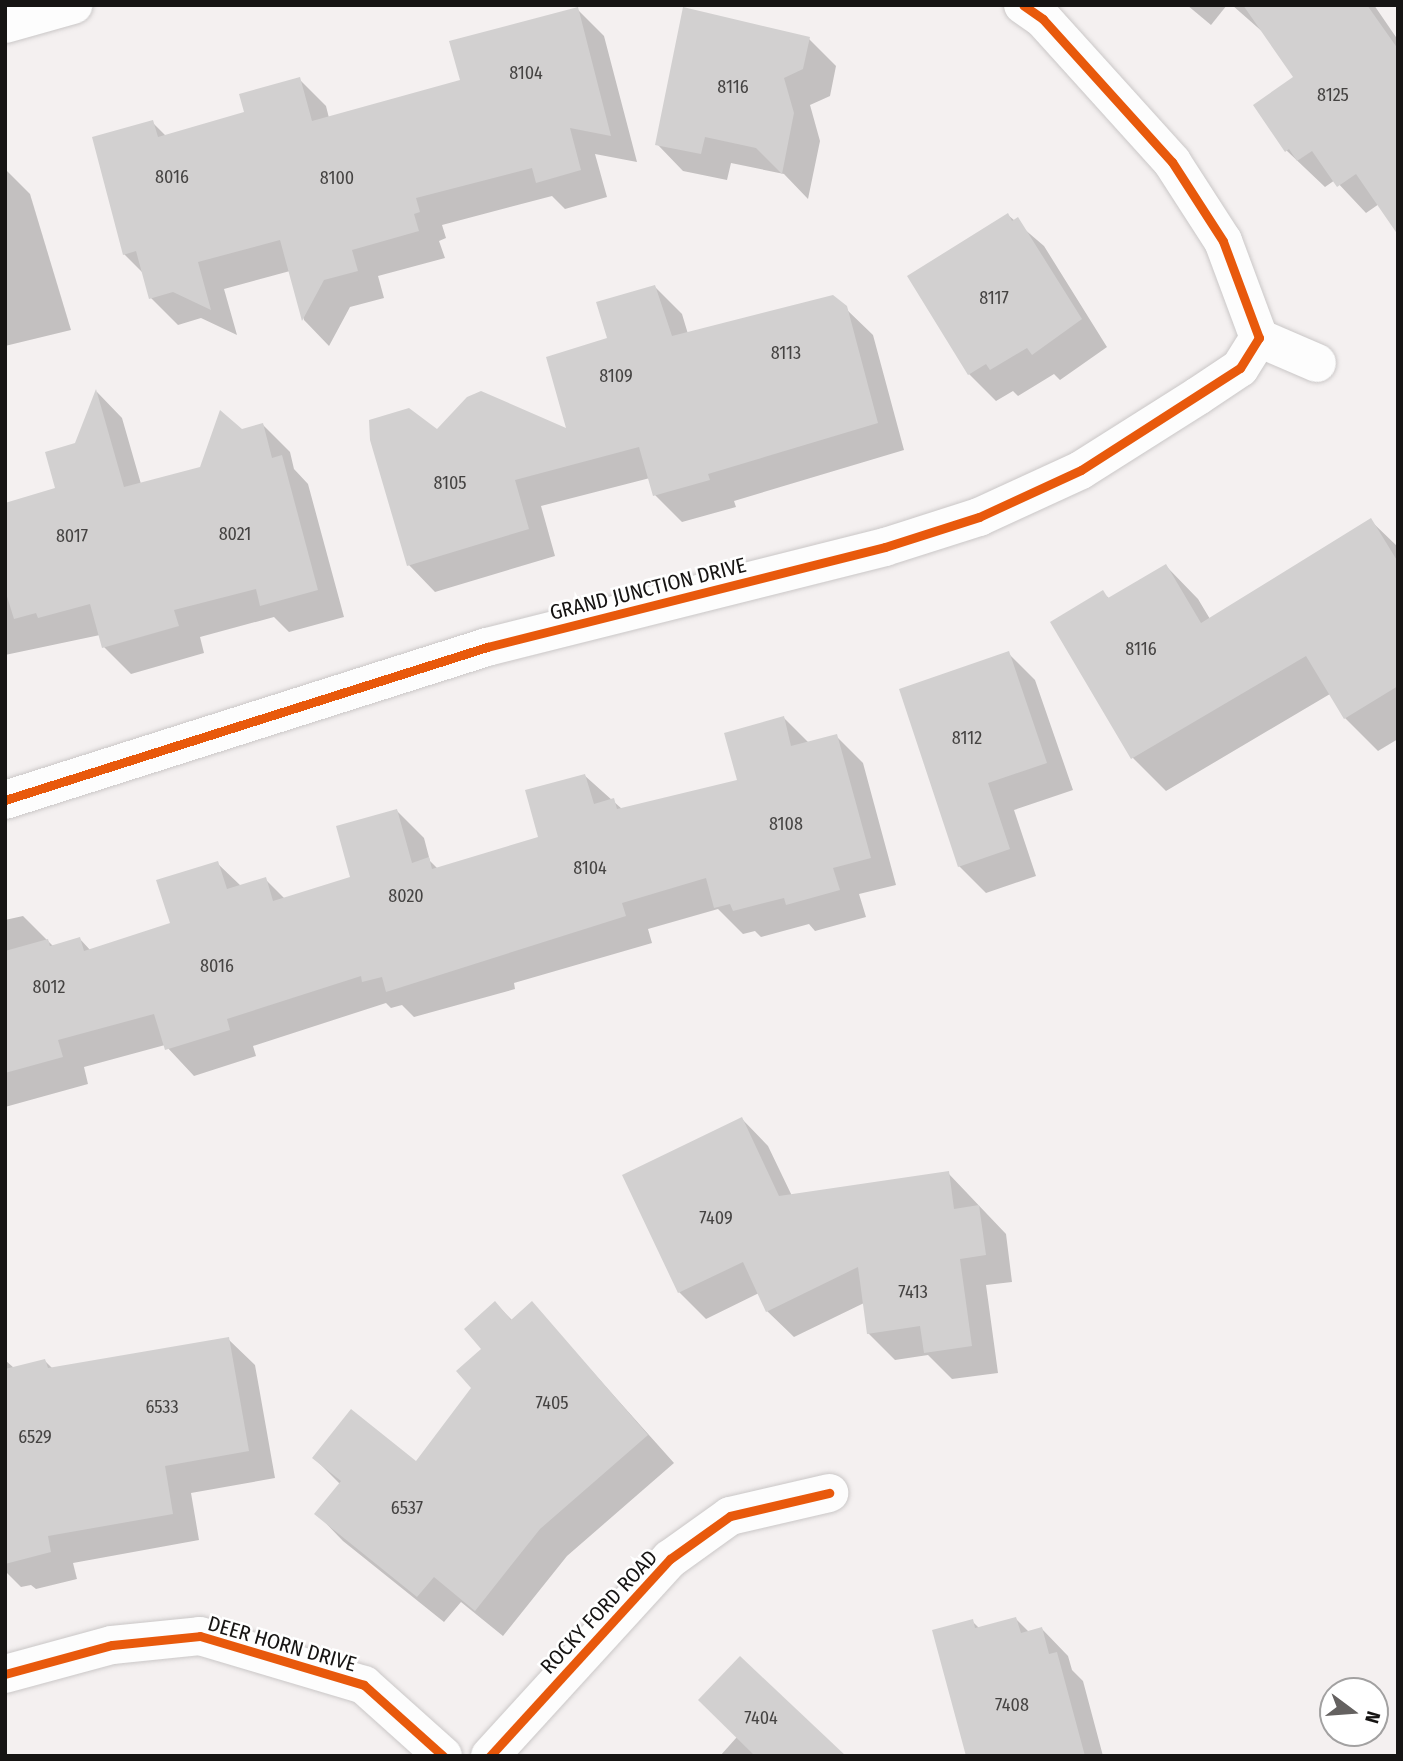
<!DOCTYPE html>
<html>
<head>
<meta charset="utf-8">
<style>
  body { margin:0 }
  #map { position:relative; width:1403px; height:1761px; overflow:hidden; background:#f4f0f0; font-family:"Fira Sans Condensed",sans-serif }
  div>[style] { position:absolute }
  .shadow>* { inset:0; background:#0003 }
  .building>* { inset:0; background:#d2d0d0 }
  .roads { filter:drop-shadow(0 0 2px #cac7c7) drop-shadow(0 0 2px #cac7c7) }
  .street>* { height:38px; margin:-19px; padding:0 19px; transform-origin:19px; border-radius:19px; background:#fdfdfd }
  .cycleway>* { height:9px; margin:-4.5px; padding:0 4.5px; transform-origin:4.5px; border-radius:4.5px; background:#e8590c }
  span { translate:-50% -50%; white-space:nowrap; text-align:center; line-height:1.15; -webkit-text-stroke:5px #fff; paint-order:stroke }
  .number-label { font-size:18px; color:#454342 }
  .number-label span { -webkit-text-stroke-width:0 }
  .street-label { font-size:21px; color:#161413 }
  .frame { position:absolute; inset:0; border:7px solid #161413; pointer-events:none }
  .north { position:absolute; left:1319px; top:1677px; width:70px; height:70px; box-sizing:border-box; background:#fff; border:2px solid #a2a1a1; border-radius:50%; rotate:106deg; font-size:19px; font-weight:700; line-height:28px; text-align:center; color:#161413 }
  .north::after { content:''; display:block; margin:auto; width:24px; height:32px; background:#646160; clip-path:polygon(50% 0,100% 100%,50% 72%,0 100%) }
</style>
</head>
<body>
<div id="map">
  <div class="shadow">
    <div style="clip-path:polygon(1187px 5px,1227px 5px,1211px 25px)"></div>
    <div style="clip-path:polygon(1232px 5px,1374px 5px,1398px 40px,1398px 232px,1379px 204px,1366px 213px,1335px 180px,1325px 187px,1286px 150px,1296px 78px,1265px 34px)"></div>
    <div style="clip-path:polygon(577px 9px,604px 36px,637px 162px,595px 154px,607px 197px,565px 209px,552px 196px,442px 225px,446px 238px,439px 241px,445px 258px,378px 276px,384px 298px,350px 307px,329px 346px,304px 320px,290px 271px,224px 289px,237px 335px,201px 318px,178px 325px,151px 298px,144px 274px,124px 254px,152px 122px,167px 137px,246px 113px,299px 79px,326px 106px,329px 118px,462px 81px)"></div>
    <div style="clip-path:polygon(809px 39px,836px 66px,830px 96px,810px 105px,820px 141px,808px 199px,784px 174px,731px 163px,727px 180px,683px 171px,657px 144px)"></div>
    <div style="clip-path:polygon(5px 169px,30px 194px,71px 330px,5px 346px)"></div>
    <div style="clip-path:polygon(1008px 215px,1044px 246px,1107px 347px,1060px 380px,1054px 374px,1018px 396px,1013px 391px,996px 401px,969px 374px)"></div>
    <div style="clip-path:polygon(655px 287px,682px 314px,688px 334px,845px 308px,873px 335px,904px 450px,734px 501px,736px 507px,682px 522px,655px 495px,650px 478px,541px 506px,555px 556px,435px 592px,409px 565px,437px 431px,569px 431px,609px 340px)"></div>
    <div style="clip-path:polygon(97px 392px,122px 418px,141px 484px,201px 469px,241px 430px,263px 425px,290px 452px,294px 469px,308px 484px,344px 617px,289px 632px,274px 617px,200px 637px,204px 653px,131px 674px,104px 647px,100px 635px,5px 655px,5px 505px,57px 490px)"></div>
    <div style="clip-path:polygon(1371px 521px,1398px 547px,1398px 739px,1378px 751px,1345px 718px,1330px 694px,1166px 791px,1133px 758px,1053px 622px,1103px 593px,1110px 599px,1166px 566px,1198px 599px,1210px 619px)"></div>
    <div style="clip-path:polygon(1008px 653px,1035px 680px,1073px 790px,1014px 810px,1036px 876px,986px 893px,959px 866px)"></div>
    <div style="clip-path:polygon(784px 718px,809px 743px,836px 736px,863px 763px,896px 885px,859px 894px,866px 917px,815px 931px,809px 924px,761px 937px,755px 931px,743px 934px,718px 909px,648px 929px,652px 943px,514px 983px,515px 989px,414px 1017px,402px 1005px,391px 1008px,386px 1003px,253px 1046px,256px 1056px,194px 1076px,165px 1045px,84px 1067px,88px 1084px,5px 1107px,5px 920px,23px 916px,53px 946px,80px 939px,91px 951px,172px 924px,217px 863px,241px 886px,265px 879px,285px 899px,353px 878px,397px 811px,424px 838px,430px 861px,438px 869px,540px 839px,584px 775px,622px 809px,739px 781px)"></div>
    <div style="clip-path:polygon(742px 1119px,768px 1146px,792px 1196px,948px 1173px,1006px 1234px,1012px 1282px,986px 1285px,998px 1373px,952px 1379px,928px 1355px,895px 1360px,868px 1333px,864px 1303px,794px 1337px,767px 1311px,759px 1293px,706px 1319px,679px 1292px)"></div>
    <div style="clip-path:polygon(495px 1303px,513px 1321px,532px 1304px,674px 1463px,567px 1556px,503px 1636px,461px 1602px,444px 1622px,343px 1541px,317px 1514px,340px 1484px,314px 1458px,416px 1464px,474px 1388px)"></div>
    <div style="clip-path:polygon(228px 1339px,255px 1365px,275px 1478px,191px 1493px,199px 1540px,73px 1563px,77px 1579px,36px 1589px,31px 1585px,21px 1587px,5px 1571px,5px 1360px,14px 1368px,45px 1361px,53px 1369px)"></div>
    <div style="clip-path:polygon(1016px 1619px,1030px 1633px,1042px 1629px,1068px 1656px,1072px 1670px,1083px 1681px,1103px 1756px,968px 1756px,972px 1621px,980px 1629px)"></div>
    <div style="clip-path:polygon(737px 1737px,843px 1756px,720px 1756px)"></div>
  </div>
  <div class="building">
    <div style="clip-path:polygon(1243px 5px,1367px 5px,1398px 49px,1398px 235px,1356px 174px,1337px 187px,1312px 151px,1297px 161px,1289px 149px,1285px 152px,1253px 105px,1293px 77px)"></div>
    <div style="clip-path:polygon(578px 7px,611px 136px,570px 128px,581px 170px,536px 183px,532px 168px,416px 198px,420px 212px,414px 214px,419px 231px,352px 250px,358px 271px,324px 280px,302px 321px,280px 240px,198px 262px,211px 310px,173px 292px,149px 299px,136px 251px,123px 255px,92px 137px,153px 120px,158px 137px,244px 112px,239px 94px,300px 77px,312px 121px,460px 80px,449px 41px)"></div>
    <div style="clip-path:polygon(683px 7px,810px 37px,803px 69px,784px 78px,794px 113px,782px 174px,756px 148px,705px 137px,701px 154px,655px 145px)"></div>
    <div style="clip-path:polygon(1008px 213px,1012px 221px,1018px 217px,1082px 319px,1032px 355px,1027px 348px,990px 370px,986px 364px,968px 375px,907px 276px)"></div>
    <div style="clip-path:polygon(655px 285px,672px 336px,833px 295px,847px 306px,878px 423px,708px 474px,710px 480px,653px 496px,639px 447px,515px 480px,529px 529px,407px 566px,370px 440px,369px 420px,409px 408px,437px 429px,467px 397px,481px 391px,566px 428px,546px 357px,607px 338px,596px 302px)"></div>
    <div style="clip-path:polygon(96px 389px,124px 487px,200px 467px,220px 410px,242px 429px,263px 423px,272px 458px,282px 455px,318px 590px,260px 606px,256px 589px,174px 610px,179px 626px,102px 648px,90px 604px,38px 618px,36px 613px,14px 619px,5px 590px,5px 503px,55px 488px,45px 452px,75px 443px)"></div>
    <div style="clip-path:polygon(1371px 518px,1398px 562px,1398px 686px,1344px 719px,1306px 656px,1131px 759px,1050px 622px,1103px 590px,1108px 598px,1166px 564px,1201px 623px)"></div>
    <div style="clip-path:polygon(1009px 651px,1047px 763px,988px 783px,1010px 849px,958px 867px,899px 689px)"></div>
    <div style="clip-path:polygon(784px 716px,791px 746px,837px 734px,871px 858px,833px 868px,840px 890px,786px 905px,784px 898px,733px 911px,730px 904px,714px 908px,706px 878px,622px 903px,626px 916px,386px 992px,382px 977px,362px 982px,361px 976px,227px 1019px,230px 1030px,165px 1050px,154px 1014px,58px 1040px,63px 1057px,5px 1073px,5px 951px,48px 939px,50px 946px,80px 937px,84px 951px,170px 923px,156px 880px,218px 861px,227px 889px,266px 877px,273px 901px,350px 877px,336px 826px,397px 809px,412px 863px,429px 857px,432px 869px,538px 837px,525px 790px,585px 774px,594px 804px,614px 798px,617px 809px,737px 780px,724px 733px)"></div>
    <div style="clip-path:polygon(742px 1117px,779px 1196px,949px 1171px,954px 1209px,979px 1205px,986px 1255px,960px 1259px,972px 1346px,924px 1353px,920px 1326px,867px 1334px,858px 1267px,766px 1312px,743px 1262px,678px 1293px,622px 1175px)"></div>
    <div style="clip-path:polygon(495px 1301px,511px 1320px,532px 1301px,648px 1435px,540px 1529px,475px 1611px,434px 1577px,417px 1597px,314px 1514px,341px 1481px,312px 1458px,351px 1409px,416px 1461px,471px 1388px,456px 1371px,481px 1349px,464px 1329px)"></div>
    <div style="clip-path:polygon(229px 1337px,249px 1451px,165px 1466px,173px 1514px,48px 1536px,51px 1552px,5px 1564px,5px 1369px,45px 1359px,48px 1368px)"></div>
    <div style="clip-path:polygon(1016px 1617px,1021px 1633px,1042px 1627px,1049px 1654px,1057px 1652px,1085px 1756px,966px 1756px,932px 1630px,973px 1619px,975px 1628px)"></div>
    <div style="clip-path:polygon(740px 1656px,846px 1756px,755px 1756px,698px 1700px)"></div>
  </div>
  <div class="roads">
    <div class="street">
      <div style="left:1023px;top:5px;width:24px;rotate:35deg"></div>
      <div style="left:1043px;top:19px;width:193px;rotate:47.9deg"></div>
      <div style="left:1172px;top:162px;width:94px;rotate:57.2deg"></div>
      <div style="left:1223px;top:241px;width:103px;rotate:69.6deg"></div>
      <div style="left:5px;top:24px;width:71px;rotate:-15.6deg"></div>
      <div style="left:1259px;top:338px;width:63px;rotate:23.3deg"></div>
      <div style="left:5px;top:800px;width:506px;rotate:-17.61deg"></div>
      <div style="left:487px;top:647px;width:410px;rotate:-14.1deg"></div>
      <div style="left:885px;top:547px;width:99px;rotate:-17.7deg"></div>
      <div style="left:979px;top:517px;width:112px;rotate:-24.7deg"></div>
      <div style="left:1081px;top:470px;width:138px;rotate:-32.3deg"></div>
      <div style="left:1198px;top:396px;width:50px;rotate:-33.7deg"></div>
      <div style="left:1240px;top:368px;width:36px;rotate:-58deg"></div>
      <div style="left:5px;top:1674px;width:111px;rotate:-15.2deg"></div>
      <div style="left:112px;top:1645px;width:88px;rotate:-5.8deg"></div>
      <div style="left:200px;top:1636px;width:171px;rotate:16.6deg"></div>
      <div style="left:364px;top:1685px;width:106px;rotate:41.9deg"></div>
      <div style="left:490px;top:1756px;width:267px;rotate:-47.6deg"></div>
      <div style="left:670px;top:1559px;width:74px;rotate:-35.6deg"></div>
      <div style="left:730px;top:1516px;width:102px;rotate:-13.1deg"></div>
    </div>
  </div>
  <div class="cycleway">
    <div style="left:5px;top:800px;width:506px;rotate:-17.61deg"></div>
    <div style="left:487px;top:647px;width:410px;rotate:-14.1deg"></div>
    <div style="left:885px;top:547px;width:99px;rotate:-17.7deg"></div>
    <div style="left:979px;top:517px;width:112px;rotate:-24.7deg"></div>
    <div style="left:1081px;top:470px;width:189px;rotate:-32.7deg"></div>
    <div style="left:1240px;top:368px;width:36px;rotate:-58deg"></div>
    <div style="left:1259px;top:338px;width:103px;rotate:-110.4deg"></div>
    <div style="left:1223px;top:241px;width:94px;rotate:-122.8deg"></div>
    <div style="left:1172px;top:162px;width:193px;rotate:-132.1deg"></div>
    <div style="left:1043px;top:19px;width:24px;rotate:-145deg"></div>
    <div style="left:5px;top:1674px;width:111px;rotate:-15.2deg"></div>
    <div style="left:112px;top:1645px;width:88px;rotate:-5.8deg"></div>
    <div style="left:200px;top:1636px;width:171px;rotate:16.6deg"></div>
    <div style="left:364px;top:1685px;width:106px;rotate:41.9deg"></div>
    <div style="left:490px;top:1756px;width:267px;rotate:-47.6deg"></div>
    <div style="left:670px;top:1559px;width:74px;rotate:-35.6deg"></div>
    <div style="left:730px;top:1516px;width:102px;rotate:-13.1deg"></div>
  </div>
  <div class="number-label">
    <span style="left:526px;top:73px">8104</span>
    <span style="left:733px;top:87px">8116</span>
    <span style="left:1333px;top:95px">8125</span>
    <span style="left:172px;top:177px">8016</span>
    <span style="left:337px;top:178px">8100</span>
    <span style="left:994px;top:298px">8117</span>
    <span style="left:786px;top:353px">8113</span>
    <span style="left:616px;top:376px">8109</span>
    <span style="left:450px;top:483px">8105</span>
    <span style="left:235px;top:534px">8021</span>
    <span style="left:72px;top:536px">8017</span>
    <span style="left:1141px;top:649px">8116</span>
    <span style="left:967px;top:738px">8112</span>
    <span style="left:786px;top:824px">8108</span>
    <span style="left:590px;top:868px">8104</span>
    <span style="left:406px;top:896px">8020</span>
    <span style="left:217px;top:966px">8016</span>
    <span style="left:49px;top:987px">8012</span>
    <span style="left:716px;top:1218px">7409</span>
    <span style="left:913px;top:1292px">7413</span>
    <span style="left:552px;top:1403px">7405</span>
    <span style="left:162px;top:1407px">6533</span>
    <span style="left:35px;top:1437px">6529</span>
    <span style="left:407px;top:1508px">6537</span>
    <span style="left:1012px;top:1705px">7408</span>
    <span style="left:761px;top:1718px">7404</span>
  </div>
  <div class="street-label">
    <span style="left:648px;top:589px;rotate:-14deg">GRAND JUNCTION DRIVE</span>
    <span style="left:599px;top:1612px;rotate:-47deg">ROCKY FORD ROAD</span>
    <span style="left:282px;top:1644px;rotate:16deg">DEER HORN DRIVE</span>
  </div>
  <div class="frame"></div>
  <div class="north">N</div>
</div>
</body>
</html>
